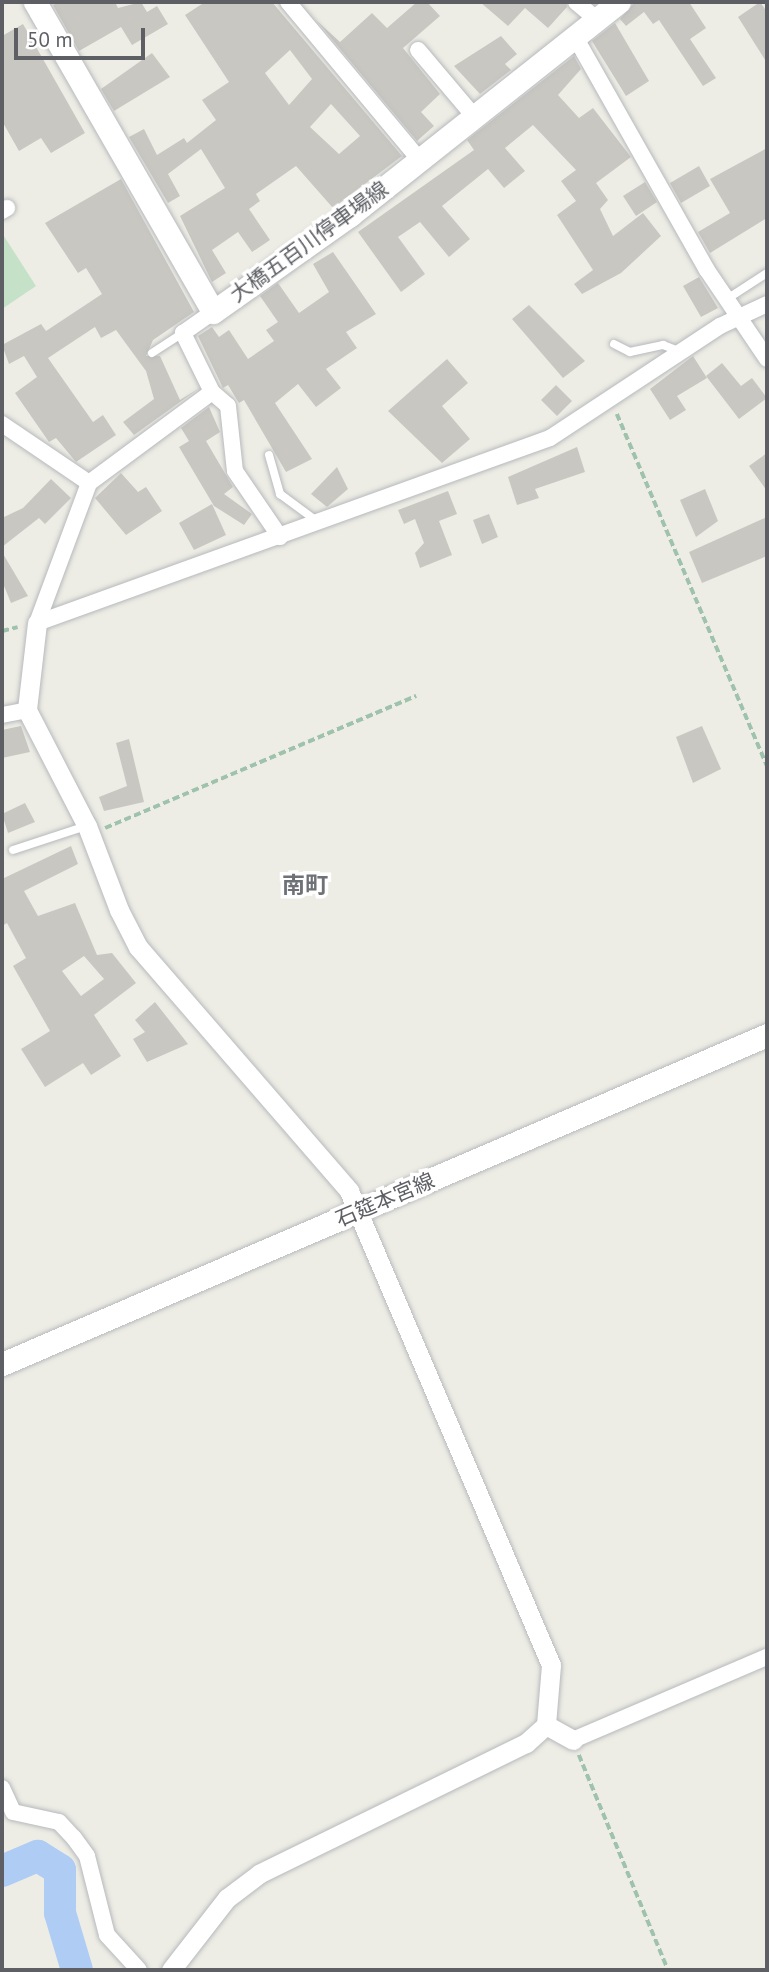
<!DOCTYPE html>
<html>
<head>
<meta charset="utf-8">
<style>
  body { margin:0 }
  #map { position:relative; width:769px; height:1972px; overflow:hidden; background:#edede5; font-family:"PT Sans","Noto Sans JP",sans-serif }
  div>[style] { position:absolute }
  .green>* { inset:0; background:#c5e2c9 }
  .river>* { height:32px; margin:-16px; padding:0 16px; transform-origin:16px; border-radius:16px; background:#afcdf4 }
  .building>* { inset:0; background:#c9c7c2 }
  .path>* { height:3.5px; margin-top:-1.75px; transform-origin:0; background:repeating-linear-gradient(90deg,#9fc2ad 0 7px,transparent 0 10.5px) }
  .roads { filter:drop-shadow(0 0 2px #b7b9bd) drop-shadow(0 0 2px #b7b9bd) }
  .service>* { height:8px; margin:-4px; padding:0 4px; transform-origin:4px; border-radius:4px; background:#fff }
  .minor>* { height:16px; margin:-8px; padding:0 8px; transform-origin:8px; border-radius:8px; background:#fff }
  .tertiary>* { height:19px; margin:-9.5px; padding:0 9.5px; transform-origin:9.5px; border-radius:9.5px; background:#fff }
  .secondary>* { height:23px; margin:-11.5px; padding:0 11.5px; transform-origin:11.5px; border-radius:11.5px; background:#fff }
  span { translate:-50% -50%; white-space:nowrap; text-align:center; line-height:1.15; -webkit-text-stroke:7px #fff; paint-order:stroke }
  .street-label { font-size:21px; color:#5d5f64 }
  .neighbourhood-label { font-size:23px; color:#6e7176; font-weight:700 }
  .frame { position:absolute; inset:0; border:4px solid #5d5f64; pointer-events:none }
  .scale { position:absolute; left:14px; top:28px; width:131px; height:32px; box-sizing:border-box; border:4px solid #5d5f64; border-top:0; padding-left:9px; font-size:21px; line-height:24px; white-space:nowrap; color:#5d5f64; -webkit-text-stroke:5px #fff; paint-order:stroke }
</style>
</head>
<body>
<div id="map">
  <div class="green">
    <div style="clip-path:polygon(2px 233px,36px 286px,2px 309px)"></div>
  </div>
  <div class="river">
    <div style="left:2px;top:1871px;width:39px;rotate:-23deg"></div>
    <div style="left:38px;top:1856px;width:26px;rotate:32deg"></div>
    <div style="left:60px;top:1870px;width:43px;rotate:90deg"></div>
    <div style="left:60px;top:1913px;width:59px;rotate:73.4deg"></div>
  </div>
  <div class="building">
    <div style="clip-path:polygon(59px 2px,115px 2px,118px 8px,141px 2px,147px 12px,157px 6px,168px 24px,132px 45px,121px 27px,79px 51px,53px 5px)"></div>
    <div style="clip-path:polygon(evenodd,205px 2px,272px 2px,402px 156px,333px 208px,296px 166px,256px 194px,260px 201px,249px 209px,270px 240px,252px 252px,238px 232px,212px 250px,226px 273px,212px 282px,180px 216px,225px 188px,201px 149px,168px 174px,180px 196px,168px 203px,129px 137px,144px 129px,157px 155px,184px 138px,187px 143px,216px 120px,202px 100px,229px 82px,185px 15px,205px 2px,290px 50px,312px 79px,289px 105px,265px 73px,290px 50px,205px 2px,331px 104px,360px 136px,339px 154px,310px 127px,331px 104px)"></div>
    <div style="clip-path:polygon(417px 2px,427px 2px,440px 16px,403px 48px,440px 94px,421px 112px,434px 126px,417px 141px,316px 20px,340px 42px,372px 13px,387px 28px)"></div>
    <div style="clip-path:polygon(480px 2px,566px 2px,567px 7px,548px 28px,525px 8px,508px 26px)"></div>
    <div style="clip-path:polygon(635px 2px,689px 2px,706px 28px,690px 39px,716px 78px,703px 86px,659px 20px,653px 24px,644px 12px,626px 26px,620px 19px)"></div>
    <div style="clip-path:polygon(760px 2px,767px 12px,767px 63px,738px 17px)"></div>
    <div style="clip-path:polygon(615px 23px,649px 81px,626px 96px,592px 41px)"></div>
    <div style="clip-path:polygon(23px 24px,85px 133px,51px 153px,41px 138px,19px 151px,2px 121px,2px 36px)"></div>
    <div style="clip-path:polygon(501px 36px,517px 54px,505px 64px,511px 70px,480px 94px,454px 66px)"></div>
    <div style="clip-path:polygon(152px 53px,170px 77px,114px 111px,101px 89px)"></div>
    <div style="clip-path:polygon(574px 56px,581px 69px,558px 95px,579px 118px,593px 108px,631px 157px,596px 183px,608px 200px,600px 209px,613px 236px,643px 213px,661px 236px,621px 273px,582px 294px,574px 284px,593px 270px,557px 215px,576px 201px,561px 181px,576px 170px,533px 125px,505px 148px,525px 171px,504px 188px,488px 169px,442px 206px,470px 239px,449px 257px,420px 222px,398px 237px,425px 274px,401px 292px,358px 232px,474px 150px,467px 140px)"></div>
    <div style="clip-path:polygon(767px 148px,767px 218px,710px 253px,698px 232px,730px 213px,710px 179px)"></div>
    <div style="clip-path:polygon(699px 166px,710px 186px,681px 203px,670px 183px)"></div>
    <div style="clip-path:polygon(121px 179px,194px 312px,153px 340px,146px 356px,160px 356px,180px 400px,198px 389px,134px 435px,123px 422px,154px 399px,146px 371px,116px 330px,101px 338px,95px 327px,48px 358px,93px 422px,103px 415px,116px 435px,76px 462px,56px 438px,49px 442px,15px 393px,37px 377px,24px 356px,9px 364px,2px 345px,41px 324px,46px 331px,102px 294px,86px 268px,78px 273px,45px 223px)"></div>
    <div style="clip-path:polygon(645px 182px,657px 202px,636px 216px,623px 196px)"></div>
    <div style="clip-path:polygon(333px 252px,376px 314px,346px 332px,357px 348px,326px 369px,341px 388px,316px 407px,298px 384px,275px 403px,312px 459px,286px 472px,244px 400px,239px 403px,228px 385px,223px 388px,198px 336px,212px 327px,219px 337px,229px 330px,248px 359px,274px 341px,266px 330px,278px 322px,260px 296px,278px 283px,299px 313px,329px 292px,313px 264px)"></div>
    <div style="clip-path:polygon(699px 277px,718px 308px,701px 317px,683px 286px)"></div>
    <div style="clip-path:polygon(529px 305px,585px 361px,563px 378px,512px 319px)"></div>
    <div style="clip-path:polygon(693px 356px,707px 378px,677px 396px,686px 410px,670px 420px,650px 389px)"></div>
    <div style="clip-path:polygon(447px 359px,468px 383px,442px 406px,470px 439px,442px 463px,388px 411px)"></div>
    <div style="clip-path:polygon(722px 363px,741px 386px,752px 378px,767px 398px,739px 419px,706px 376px)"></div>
    <div style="clip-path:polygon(556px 385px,572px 401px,557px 416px,541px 400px)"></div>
    <div style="clip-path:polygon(209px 407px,220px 432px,206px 441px,233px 487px,224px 494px,252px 514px,244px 525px,214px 506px,179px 447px,189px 441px,181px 428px)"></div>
    <div style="clip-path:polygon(577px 447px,585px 472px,535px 489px,539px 498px,517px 505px,508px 477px)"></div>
    <div style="clip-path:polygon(767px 453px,767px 491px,749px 466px)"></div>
    <div style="clip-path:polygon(337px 467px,348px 489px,327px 507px,311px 494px)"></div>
    <div style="clip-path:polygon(121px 473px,138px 492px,146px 487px,162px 511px,126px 535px,95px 498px)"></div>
    <div style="clip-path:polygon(51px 479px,71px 498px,45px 524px,39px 518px,2px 547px,2px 518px,23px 508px)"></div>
    <div style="clip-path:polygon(705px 489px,718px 521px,696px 537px,680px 500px)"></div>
    <div style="clip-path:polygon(448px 491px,457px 514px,439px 521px,452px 555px,420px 568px,415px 553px,424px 543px,415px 519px,404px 524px,398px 510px)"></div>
    <div style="clip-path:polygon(212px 504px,226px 535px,194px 550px,179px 523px)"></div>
    <div style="clip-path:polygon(489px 514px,498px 537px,482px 544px,473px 520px)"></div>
    <div style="clip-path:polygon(767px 517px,767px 556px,702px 583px,689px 552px)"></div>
    <div style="clip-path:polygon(2px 552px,28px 596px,11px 603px,2px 581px)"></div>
    <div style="clip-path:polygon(21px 726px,30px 752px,2px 758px,2px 730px)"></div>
    <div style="clip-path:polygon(702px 726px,721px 769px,693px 783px,676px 737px)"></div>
    <div style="clip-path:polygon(129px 739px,144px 802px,104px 811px,99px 797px,127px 786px,116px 743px)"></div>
    <div style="clip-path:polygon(25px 803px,35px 822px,8px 833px,2px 814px)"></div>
    <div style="clip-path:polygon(evenodd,71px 846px,78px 864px,24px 891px,38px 916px,75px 903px,97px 955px,112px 953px,136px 983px,94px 1015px,121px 1056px,91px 1075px,83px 1063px,45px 1087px,21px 1049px,50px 1031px,13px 966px,26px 958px,7px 923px,2px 926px,2px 879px,71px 846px,84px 956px,104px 979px,81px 996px,62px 971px,84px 956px)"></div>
    <div style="clip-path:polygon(155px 1002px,188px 1044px,147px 1062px,133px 1039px,145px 1032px,135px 1020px)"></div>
  </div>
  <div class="path">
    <div style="left:617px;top:414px;width:383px;rotate:66.9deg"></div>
    <div style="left:2px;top:631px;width:16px;rotate:-14deg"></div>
    <div style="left:105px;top:828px;width:338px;rotate:-23deg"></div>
    <div style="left:579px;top:1755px;width:233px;rotate:67.5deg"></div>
  </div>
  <div class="roads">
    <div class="service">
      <div style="left:727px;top:299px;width:48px;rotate:-33deg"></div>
      <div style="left:614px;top:344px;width:18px;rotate:27deg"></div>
      <div style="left:630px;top:352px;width:34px;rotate:-12deg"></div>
      <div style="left:663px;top:345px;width:19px;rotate:21deg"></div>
      <div style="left:152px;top:353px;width:37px;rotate:-33deg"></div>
      <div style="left:269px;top:455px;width:41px;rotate:74.2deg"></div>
      <div style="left:280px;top:494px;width:47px;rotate:36.4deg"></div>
      <div style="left:13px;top:850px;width:77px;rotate:-18.2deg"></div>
    </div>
    <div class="minor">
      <div style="left:288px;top:2px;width:203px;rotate:50.2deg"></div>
      <div style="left:576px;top:2px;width:26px;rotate:40deg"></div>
      <div style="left:574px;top:35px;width:270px;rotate:60.5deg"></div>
      <div style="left:707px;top:270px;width:107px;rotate:56deg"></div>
      <div style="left:418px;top:50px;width:85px;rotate:49.8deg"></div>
      <div style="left:2px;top:211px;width:6px;rotate:-31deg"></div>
      <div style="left:212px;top:392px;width:21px;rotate:41deg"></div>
      <div style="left:228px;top:406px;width:65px;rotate:83.9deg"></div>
      <div style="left:235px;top:471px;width:80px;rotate:55.7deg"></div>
      <div style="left:2px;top:424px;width:105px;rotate:34.1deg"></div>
      <div style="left:37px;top:623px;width:545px;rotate:-19.83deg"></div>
      <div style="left:550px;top:438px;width:204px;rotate:-33.4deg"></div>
      <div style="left:720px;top:326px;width:52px;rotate:-25.1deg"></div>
      <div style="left:37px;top:623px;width:149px;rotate:-69.6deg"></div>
      <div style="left:89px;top:483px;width:153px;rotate:-36.5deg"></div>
      <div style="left:212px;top:392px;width:66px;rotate:-116.2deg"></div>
      <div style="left:183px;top:333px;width:37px;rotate:-35deg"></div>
      <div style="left:2px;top:715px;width:25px;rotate:-11deg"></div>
      <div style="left:573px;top:1740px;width:211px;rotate:-23.2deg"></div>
      <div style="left:2px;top:1788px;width:26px;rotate:65deg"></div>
      <div style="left:13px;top:1812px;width:47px;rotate:12.3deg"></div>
      <div style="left:59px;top:1822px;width:22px;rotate:47deg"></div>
      <div style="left:74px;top:1838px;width:22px;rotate:54deg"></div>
      <div style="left:87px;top:1856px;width:81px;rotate:75.8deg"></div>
      <div style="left:107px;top:1935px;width:47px;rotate:47.6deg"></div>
    </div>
    <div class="tertiary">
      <div style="left:37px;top:623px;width:88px;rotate:96.6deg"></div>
      <div style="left:27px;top:710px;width:131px;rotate:62.7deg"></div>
      <div style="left:87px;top:826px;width:90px;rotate:69.1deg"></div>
      <div style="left:119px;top:910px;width:42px;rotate:62.8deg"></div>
      <div style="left:138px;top:947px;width:323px;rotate:49.1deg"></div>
      <div style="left:349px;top:1191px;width:515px;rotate:66.92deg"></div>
      <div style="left:551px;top:1665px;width:60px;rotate:94.8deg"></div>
      <div style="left:546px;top:1725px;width:27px;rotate:138deg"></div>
      <div style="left:526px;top:1743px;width:297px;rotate:153.9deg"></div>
      <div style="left:259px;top:1874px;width:40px;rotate:143deg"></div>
      <div style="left:227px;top:1898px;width:91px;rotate:127.9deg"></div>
      <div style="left:546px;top:1725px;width:31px;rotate:29deg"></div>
    </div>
    <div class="secondary">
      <div style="left:35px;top:2px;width:357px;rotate:60.1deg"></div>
      <div style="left:213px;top:312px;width:168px;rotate:-35.3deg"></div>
      <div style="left:350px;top:215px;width:343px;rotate:-38.4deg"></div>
      <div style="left:2px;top:1364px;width:833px;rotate:-23.27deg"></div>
    </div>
  </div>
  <div class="street-label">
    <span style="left:309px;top:242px;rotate:-36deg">大橋五百川停車場線</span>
    <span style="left:385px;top:1200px;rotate:-23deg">石筵本宮線</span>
  </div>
  <div class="neighbourhood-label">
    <span style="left:305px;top:885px">南町</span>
  </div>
  <div class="frame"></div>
  <div class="scale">50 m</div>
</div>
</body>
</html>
